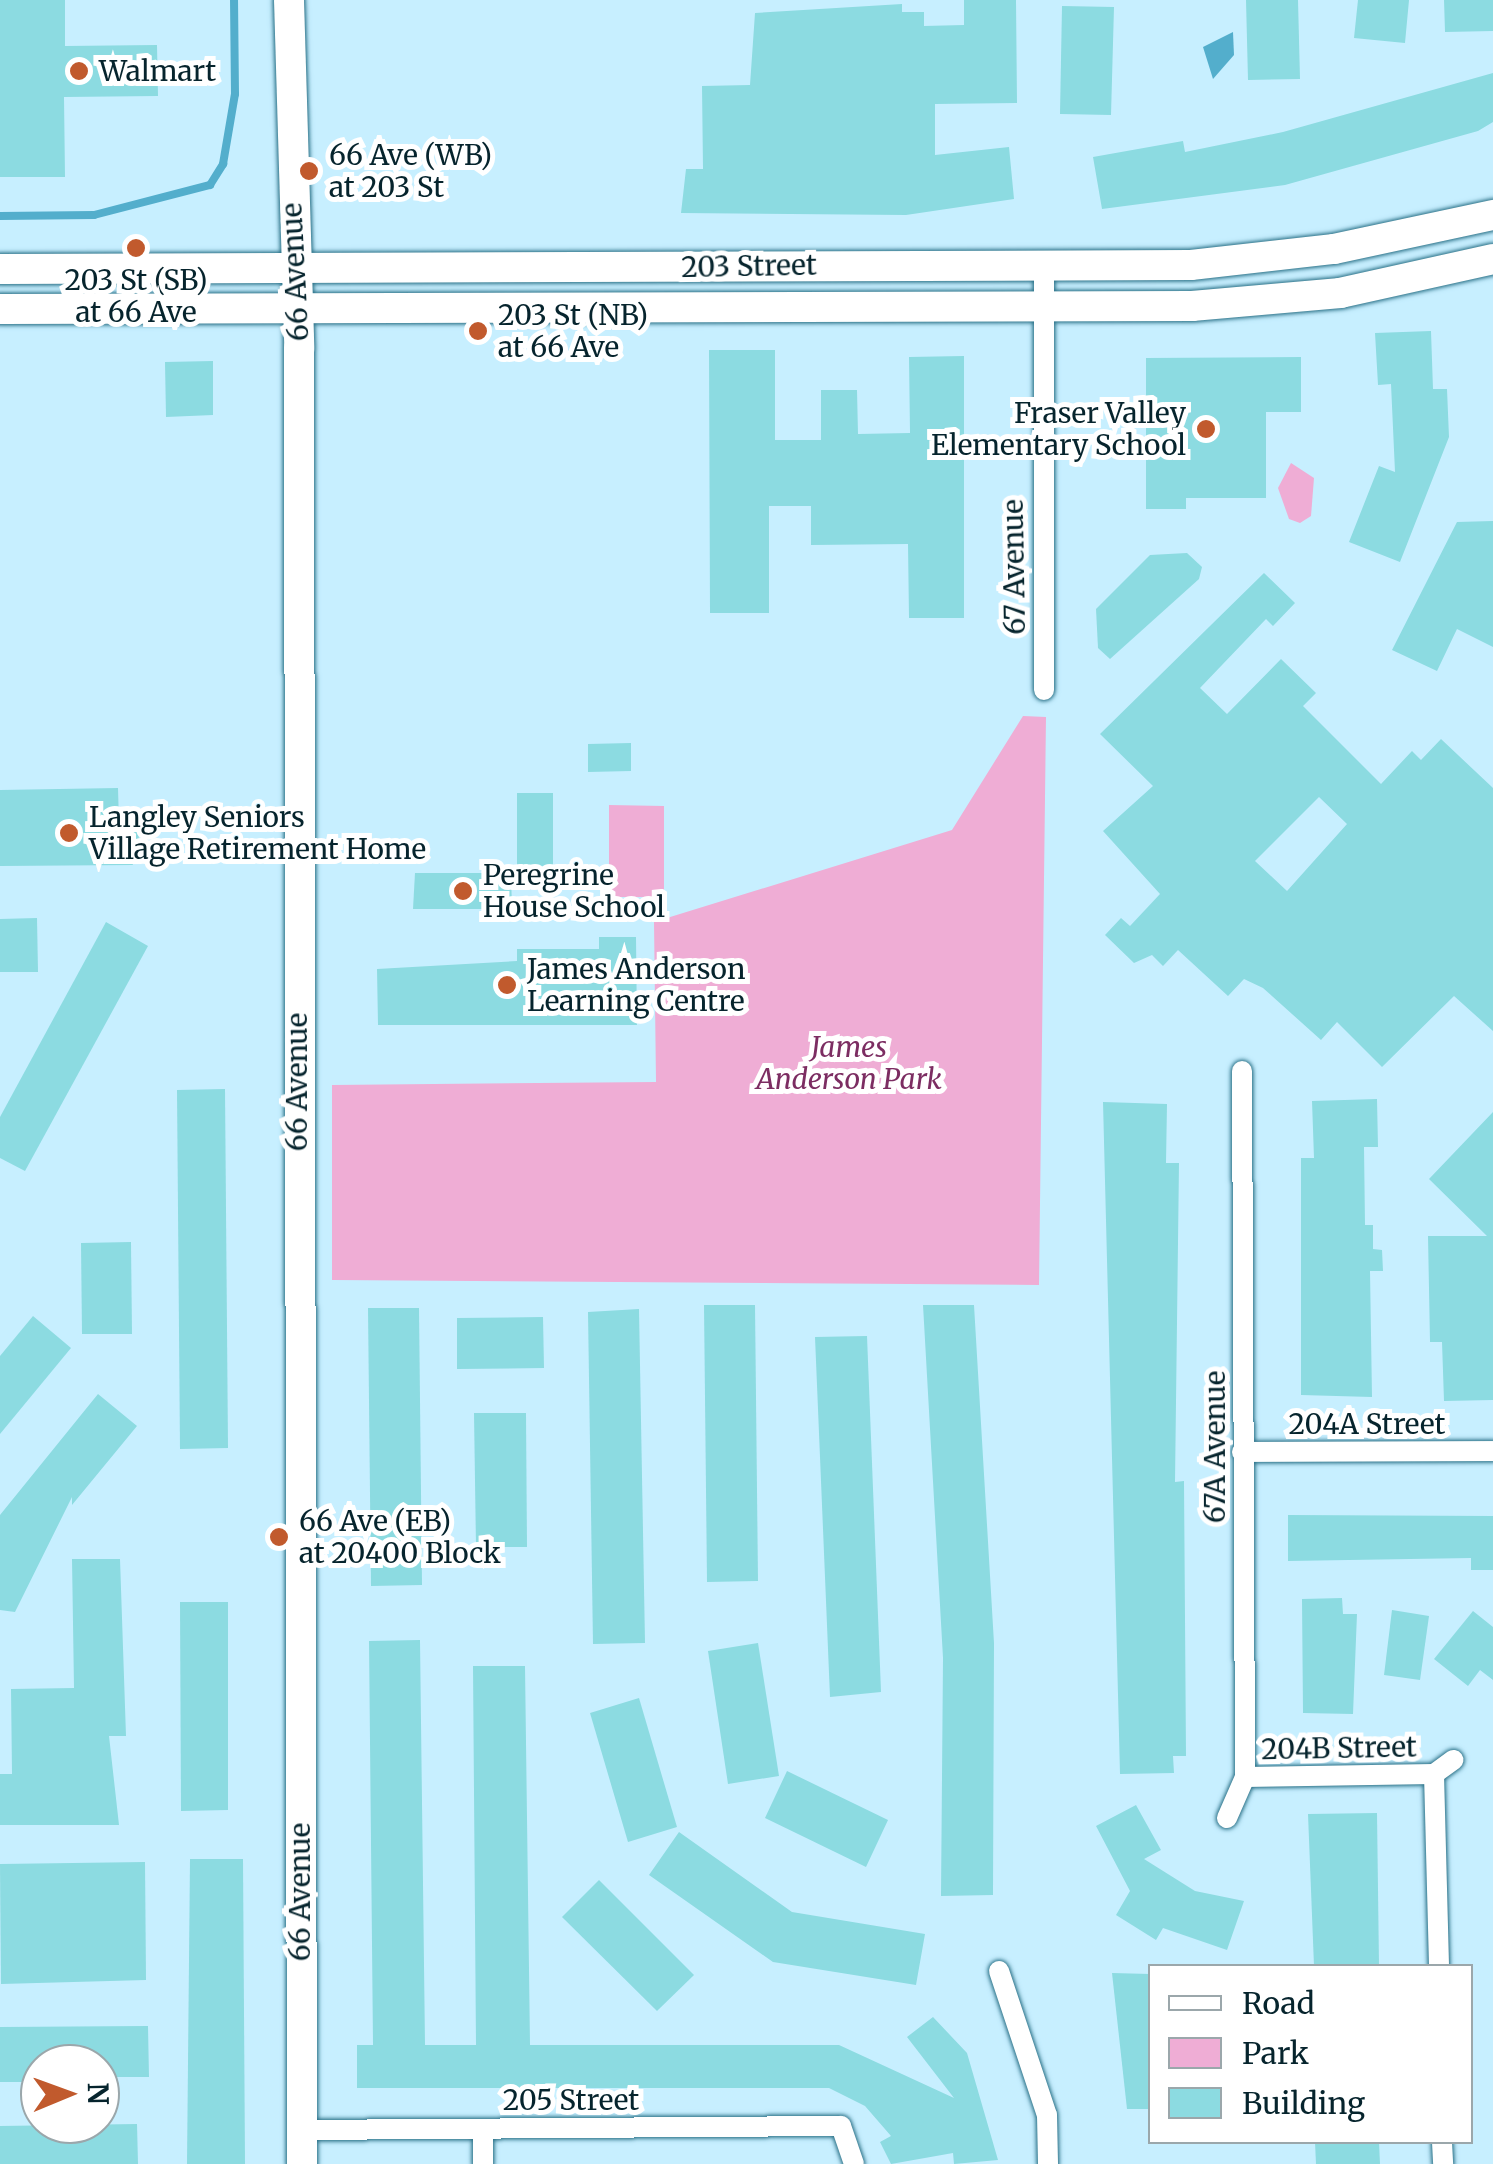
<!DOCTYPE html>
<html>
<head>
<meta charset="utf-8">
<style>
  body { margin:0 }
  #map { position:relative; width:1493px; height:2164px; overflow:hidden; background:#c7efff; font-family:Merriweather,serif }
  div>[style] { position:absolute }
  .green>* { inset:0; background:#efadd5 }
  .water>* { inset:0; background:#53aecc }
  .stream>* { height:8px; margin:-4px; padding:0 4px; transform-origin:4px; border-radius:4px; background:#53aecc }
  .building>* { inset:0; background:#8cdbe1 }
  .roads { filter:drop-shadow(0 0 2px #2a7188) drop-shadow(0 0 2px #2a7188) }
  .street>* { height:20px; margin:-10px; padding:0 10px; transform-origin:10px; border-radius:10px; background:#fff }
  .secondary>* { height:30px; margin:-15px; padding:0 15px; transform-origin:15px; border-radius:15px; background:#fff }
  .dots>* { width:28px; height:28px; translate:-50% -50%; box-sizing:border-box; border:5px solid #fff; border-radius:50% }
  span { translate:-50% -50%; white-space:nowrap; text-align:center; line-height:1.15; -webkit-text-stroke:10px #fff; paint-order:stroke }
  .poi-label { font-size:28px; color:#06242d }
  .left { translate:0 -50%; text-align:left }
  .right { translate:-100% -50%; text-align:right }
  .street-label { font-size:28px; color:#06242d }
  .park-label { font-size:28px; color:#7c2d62; font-style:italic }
  .legend { position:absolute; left:1148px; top:1964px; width:325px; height:180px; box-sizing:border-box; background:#fff; border:2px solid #9ba7ab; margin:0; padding:12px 18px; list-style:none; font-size:30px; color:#06242d }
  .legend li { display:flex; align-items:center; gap:20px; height:50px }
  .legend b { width:50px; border:2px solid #9ba7ab }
  .north { position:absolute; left:20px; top:2044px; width:100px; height:100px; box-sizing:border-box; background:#fff; border:2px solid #9ba7ab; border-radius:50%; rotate:89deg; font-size:28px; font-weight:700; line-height:40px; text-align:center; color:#06242d }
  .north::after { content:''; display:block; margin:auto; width:35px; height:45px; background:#c15a2d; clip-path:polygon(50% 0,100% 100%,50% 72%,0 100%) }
</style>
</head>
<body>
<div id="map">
  <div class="green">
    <div style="clip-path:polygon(1291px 463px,1314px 478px,1311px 516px,1300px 523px,1289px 519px,1278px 488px)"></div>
    <div style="clip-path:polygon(1023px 716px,1046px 717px,1039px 1285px,332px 1280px,332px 1085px,656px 1082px,654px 922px,952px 830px)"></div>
    <div style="clip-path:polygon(609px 805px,664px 806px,664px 897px,609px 897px)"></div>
  </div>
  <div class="water">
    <div style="clip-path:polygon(1233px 32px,1234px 55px,1213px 79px,1203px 47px)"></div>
  </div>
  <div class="stream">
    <div style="left:0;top:216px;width:94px;rotate:-0.6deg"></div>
    <div style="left:94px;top:215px;width:120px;rotate:-14.5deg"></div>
    <div style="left:210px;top:185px;width:25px;rotate:-58deg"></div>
    <div style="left:223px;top:164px;width:71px;rotate:-80.3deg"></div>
    <div style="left:235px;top:94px;width:94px;rotate:-90.6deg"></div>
  </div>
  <div class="building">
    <div style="clip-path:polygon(0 0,65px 0,65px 46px,157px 45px,158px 96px,64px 97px,65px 177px,0 177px)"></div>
    <div style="clip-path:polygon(964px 0,1016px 0,1017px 103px,935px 104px,935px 155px,1009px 147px,1014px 199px,906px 215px,681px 213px,686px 169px,703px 169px,702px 86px,750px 85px,755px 13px,902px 4px,902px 12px,924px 12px,924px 26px,964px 25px)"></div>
    <div style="clip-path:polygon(1246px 0,1298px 0,1300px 79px,1248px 80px)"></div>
    <div style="clip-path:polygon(1358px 0,1409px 0,1405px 43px,1354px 38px)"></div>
    <div style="clip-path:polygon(1444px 0,1493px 0,1493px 31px,1445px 32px)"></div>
    <div style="clip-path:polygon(1062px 6px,1114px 7px,1111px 115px,1060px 114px)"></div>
    <div style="clip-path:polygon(1493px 73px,1493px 122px,1478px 131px,1285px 185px,1102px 209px,1093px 157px,1183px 141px,1185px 152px,1283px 132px)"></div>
    <div style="clip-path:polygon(1431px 331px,1433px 389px,1447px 389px,1449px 437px,1400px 562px,1349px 542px,1379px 466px,1395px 472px,1391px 384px,1378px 385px,1375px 333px)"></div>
    <div style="clip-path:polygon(709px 350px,775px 350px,775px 440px,821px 440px,821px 390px,857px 390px,858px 434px,910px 433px,909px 357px,964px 356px,964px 618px,909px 618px,908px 544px,811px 545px,811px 506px,769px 506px,769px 613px,710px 613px)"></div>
    <div style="clip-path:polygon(1301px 357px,1301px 412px,1266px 412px,1266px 498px,1186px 498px,1186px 509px,1146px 509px,1146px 358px)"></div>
    <div style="clip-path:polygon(213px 361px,213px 415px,166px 417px,165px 362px)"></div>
    <div style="clip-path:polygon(1493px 521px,1493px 647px,1457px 629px,1437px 671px,1392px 650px,1457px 522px)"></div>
    <div style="clip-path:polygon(1187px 553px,1202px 567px,1199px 579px,1110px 659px,1098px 648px,1096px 609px,1150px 555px)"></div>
    <div style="clip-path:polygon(evenodd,1264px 573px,1295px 603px,1273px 626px,1266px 619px,1200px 688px,1227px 714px,1281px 659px,1316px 693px,1303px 706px,1381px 784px,1412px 751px,1421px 760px,1441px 739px,1493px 788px,1493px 1031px,1454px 996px,1382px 1067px,1337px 1022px,1321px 1040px,1263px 988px,1244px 979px,1228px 996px,1178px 950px,1163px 966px,1152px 955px,1134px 963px,1105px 935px,1121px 918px,1130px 926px,1160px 894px,1103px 831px,1153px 786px,1100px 734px,1264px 573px,1319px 797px,1347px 824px,1287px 891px,1255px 861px,1319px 797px)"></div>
    <div style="clip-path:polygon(631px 743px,631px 771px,588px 772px,588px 744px)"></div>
    <div style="clip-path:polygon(118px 788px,119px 823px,138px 822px,139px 843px,124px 843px,133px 865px,0 866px,0 790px)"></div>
    <div style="clip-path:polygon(517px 793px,553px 793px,553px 868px,517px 868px)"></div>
    <div style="clip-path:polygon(415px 873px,511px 873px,512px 909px,413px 909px)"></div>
    <div style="clip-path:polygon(37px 918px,38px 972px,0 972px,0 919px)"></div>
    <div style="clip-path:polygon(106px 922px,148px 946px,25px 1171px,0 1158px,0 1117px)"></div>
    <div style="clip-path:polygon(599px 937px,636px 937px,637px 1025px,378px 1025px,377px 969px,517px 961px,517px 949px,599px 949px)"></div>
    <div style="clip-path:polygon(225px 1089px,228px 1448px,180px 1449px,177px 1090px)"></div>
    <div style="clip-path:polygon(1377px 1099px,1378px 1147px,1364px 1147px,1365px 1225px,1373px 1225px,1373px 1249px,1382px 1250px,1383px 1271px,1370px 1271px,1372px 1397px,1301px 1395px,1301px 1158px,1314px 1158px,1312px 1101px)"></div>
    <div style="clip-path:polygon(1103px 1102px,1167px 1104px,1166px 1163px,1179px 1163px,1175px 1482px,1184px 1481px,1186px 1756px,1173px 1756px,1174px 1773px,1120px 1774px)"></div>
    <div style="clip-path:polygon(1493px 1112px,1493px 1400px,1444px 1401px,1442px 1342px,1430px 1342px,1428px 1236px,1487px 1236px,1429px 1179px)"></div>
    <div style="clip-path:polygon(131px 1242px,132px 1334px,82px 1334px,81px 1243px)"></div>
    <div style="clip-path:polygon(704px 1305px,755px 1305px,758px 1581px,707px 1582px)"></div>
    <div style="clip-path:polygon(923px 1305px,974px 1305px,994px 1643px,993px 1895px,941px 1896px,943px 1658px)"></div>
    <div style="clip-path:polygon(368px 1308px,419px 1308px,422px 1585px,371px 1586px)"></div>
    <div style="clip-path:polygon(639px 1309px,645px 1643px,593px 1644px,588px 1312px)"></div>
    <div style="clip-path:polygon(33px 1316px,71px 1348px,0 1434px,0 1356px)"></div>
    <div style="clip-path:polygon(543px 1317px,544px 1368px,457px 1369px,457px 1318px)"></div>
    <div style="clip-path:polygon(867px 1336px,881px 1692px,830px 1697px,815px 1337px)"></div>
    <div style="clip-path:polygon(98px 1394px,137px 1426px,72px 1505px,72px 1497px,15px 1612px,0 1610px,0 1515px)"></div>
    <div style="clip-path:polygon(474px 1413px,526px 1413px,527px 1547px,476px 1547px)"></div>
    <div style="clip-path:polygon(1288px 1515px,1493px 1516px,1493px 1570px,1471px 1570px,1471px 1558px,1288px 1561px)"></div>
    <div style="clip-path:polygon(72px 1559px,120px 1559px,126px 1736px,109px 1736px,119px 1825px,0 1825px,0 1774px,12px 1774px,11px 1689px,74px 1688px)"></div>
    <div style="clip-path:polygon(1342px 1598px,1343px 1614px,1357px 1614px,1353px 1714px,1303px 1713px,1302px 1599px)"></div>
    <div style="clip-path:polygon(180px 1602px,228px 1602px,228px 1810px,181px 1811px)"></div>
    <div style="clip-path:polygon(1392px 1610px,1429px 1616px,1420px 1680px,1384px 1675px)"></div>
    <div style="clip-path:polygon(1473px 1611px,1493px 1627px,1493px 1680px,1480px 1670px,1468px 1686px,1434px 1659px)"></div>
    <div style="clip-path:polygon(420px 1640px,425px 2045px,476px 2045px,473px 1666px,525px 1666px,530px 2045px,839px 2045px,954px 2098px,907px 2037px,933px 2017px,967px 2053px,998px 2160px,954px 2164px,953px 2153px,891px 2164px,880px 2142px,891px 2136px,865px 2106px,829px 2088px,357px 2088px,357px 2045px,373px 2045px,369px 1641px)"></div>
    <div style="clip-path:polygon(758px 1643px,779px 1776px,728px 1784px,708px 1651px)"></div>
    <div style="clip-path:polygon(639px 1698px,677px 1827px,628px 1842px,590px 1713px)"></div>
    <div style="clip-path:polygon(787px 1771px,888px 1820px,866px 1867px,765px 1818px)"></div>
    <div style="clip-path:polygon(1136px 1805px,1161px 1850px,1144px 1859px,1195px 1891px,1244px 1901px,1227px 1950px,1163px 1928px,1156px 1940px,1116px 1915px,1130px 1891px,1096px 1826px)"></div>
    <div style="clip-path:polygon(1377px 1813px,1379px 1966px,1314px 1966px,1308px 1814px)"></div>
    <div style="clip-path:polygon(679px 1832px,792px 1912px,925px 1934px,916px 1985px,773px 1962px,649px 1875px)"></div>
    <div style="clip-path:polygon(190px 1859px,243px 1859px,245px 2164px,187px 2164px)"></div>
    <div style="clip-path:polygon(145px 1862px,146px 1980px,1px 1984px,0 1864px)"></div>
    <div style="clip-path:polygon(599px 1880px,694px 1975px,657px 2011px,562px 1917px)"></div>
    <div style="clip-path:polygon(1112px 1973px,1150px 1974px,1150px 2109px,1127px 2109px)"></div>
    <div style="clip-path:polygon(148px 2026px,149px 2077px,100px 2077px,100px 2064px,40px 2064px,40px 2082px,0 2082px,0 2027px)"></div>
    <div style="clip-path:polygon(137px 2124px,138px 2164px,0 2164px,0 2126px)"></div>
    <div style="clip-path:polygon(1315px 2142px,1379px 2142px,1380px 2164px,1316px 2164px)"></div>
  </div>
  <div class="roads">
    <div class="street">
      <div style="left:1044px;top:263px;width:427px;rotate:90deg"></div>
      <div style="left:1242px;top:1452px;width:251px;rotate:-0.2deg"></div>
      <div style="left:1434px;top:1774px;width:192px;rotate:88.5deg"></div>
      <div style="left:1434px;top:1774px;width:24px;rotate:-36deg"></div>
      <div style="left:1245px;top:1777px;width:189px;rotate:-0.9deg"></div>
      <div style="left:1227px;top:1818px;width:45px;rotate:-66.3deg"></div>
      <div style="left:1245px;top:1777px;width:706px;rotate:-90.24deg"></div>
      <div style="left:999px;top:1971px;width:152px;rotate:71.6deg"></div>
      <div style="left:1047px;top:2115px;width:49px;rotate:88.8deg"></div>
      <div style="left:483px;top:2129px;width:35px;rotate:90deg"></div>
      <div style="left:302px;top:2130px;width:539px;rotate:-0.43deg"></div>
      <div style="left:841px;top:2126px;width:40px;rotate:71.1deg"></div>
      <div style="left:1442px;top:2142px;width:22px;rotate:87deg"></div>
    </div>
    <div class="secondary">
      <div style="left:289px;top:0;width:347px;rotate:88.3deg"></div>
      <div style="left:299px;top:347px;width:1817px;rotate:89.91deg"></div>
      <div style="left:0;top:269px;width:1191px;rotate:-0.19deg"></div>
      <div style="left:1191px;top:265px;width:144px;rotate:-6.4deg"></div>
      <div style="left:1334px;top:249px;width:163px;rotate:-12.1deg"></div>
      <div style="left:0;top:309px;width:1192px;rotate:-0.14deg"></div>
      <div style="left:1192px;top:306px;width:149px;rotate:-5deg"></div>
      <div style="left:1340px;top:293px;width:157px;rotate:-12.5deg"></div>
    </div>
  </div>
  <div class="dots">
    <div style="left:79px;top:71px;background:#c15a2d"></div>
    <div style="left:309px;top:171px;background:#c15a2d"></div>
    <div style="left:136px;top:248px;background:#c15a2d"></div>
    <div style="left:478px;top:331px;background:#c15a2d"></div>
    <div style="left:1206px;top:429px;background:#c15a2d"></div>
    <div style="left:69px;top:833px;background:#c15a2d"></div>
    <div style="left:463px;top:891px;background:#c15a2d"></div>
    <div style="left:507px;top:985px;background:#c15a2d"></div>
    <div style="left:279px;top:1537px;background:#c15a2d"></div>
  </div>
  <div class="poi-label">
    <span class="left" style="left:99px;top:71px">Walmart</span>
    <span class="left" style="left:329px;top:171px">66 Ave (WB)<br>at 203 St</span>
    <span style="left:136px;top:296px">203 St (SB)<br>at 66 Ave</span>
    <span class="left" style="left:498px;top:331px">203 St (NB)<br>at 66 Ave</span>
    <span class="right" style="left:1186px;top:429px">Fraser Valley<br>Elementary School</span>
    <span class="left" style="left:89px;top:833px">Langley Seniors<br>Village Retirement Home</span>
    <span class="left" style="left:483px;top:891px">Peregrine<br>House School</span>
    <span class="left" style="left:527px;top:985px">James Anderson<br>Learning Centre</span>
    <span class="left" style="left:299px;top:1537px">66 Ave (EB)<br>at 20400 Block</span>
  </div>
  <div class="street-label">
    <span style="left:749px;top:266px;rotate:-1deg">203 Street</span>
    <span style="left:295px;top:272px;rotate:-93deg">66 Avenue</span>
    <span style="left:1014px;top:567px;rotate:-91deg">67 Avenue</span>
    <span style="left:297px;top:1082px;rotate:-90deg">66 Avenue</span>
    <span style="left:1367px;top:1424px">204A Street</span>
    <span style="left:1215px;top:1447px;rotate:-90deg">67A Avenue</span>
    <span style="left:1339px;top:1748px;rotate:-1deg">204B Street</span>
    <span style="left:300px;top:1892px;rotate:-90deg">66 Avenue</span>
    <span style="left:571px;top:2100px">205 Street</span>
  </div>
  <div class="park-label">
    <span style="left:849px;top:1063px">James<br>Anderson Park</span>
  </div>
  <ul class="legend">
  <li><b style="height:12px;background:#fff"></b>Road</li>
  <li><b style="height:28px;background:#efadd5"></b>Park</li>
  <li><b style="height:28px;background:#8cdbe1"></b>Building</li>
  </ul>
  <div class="north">N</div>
</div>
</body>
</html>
